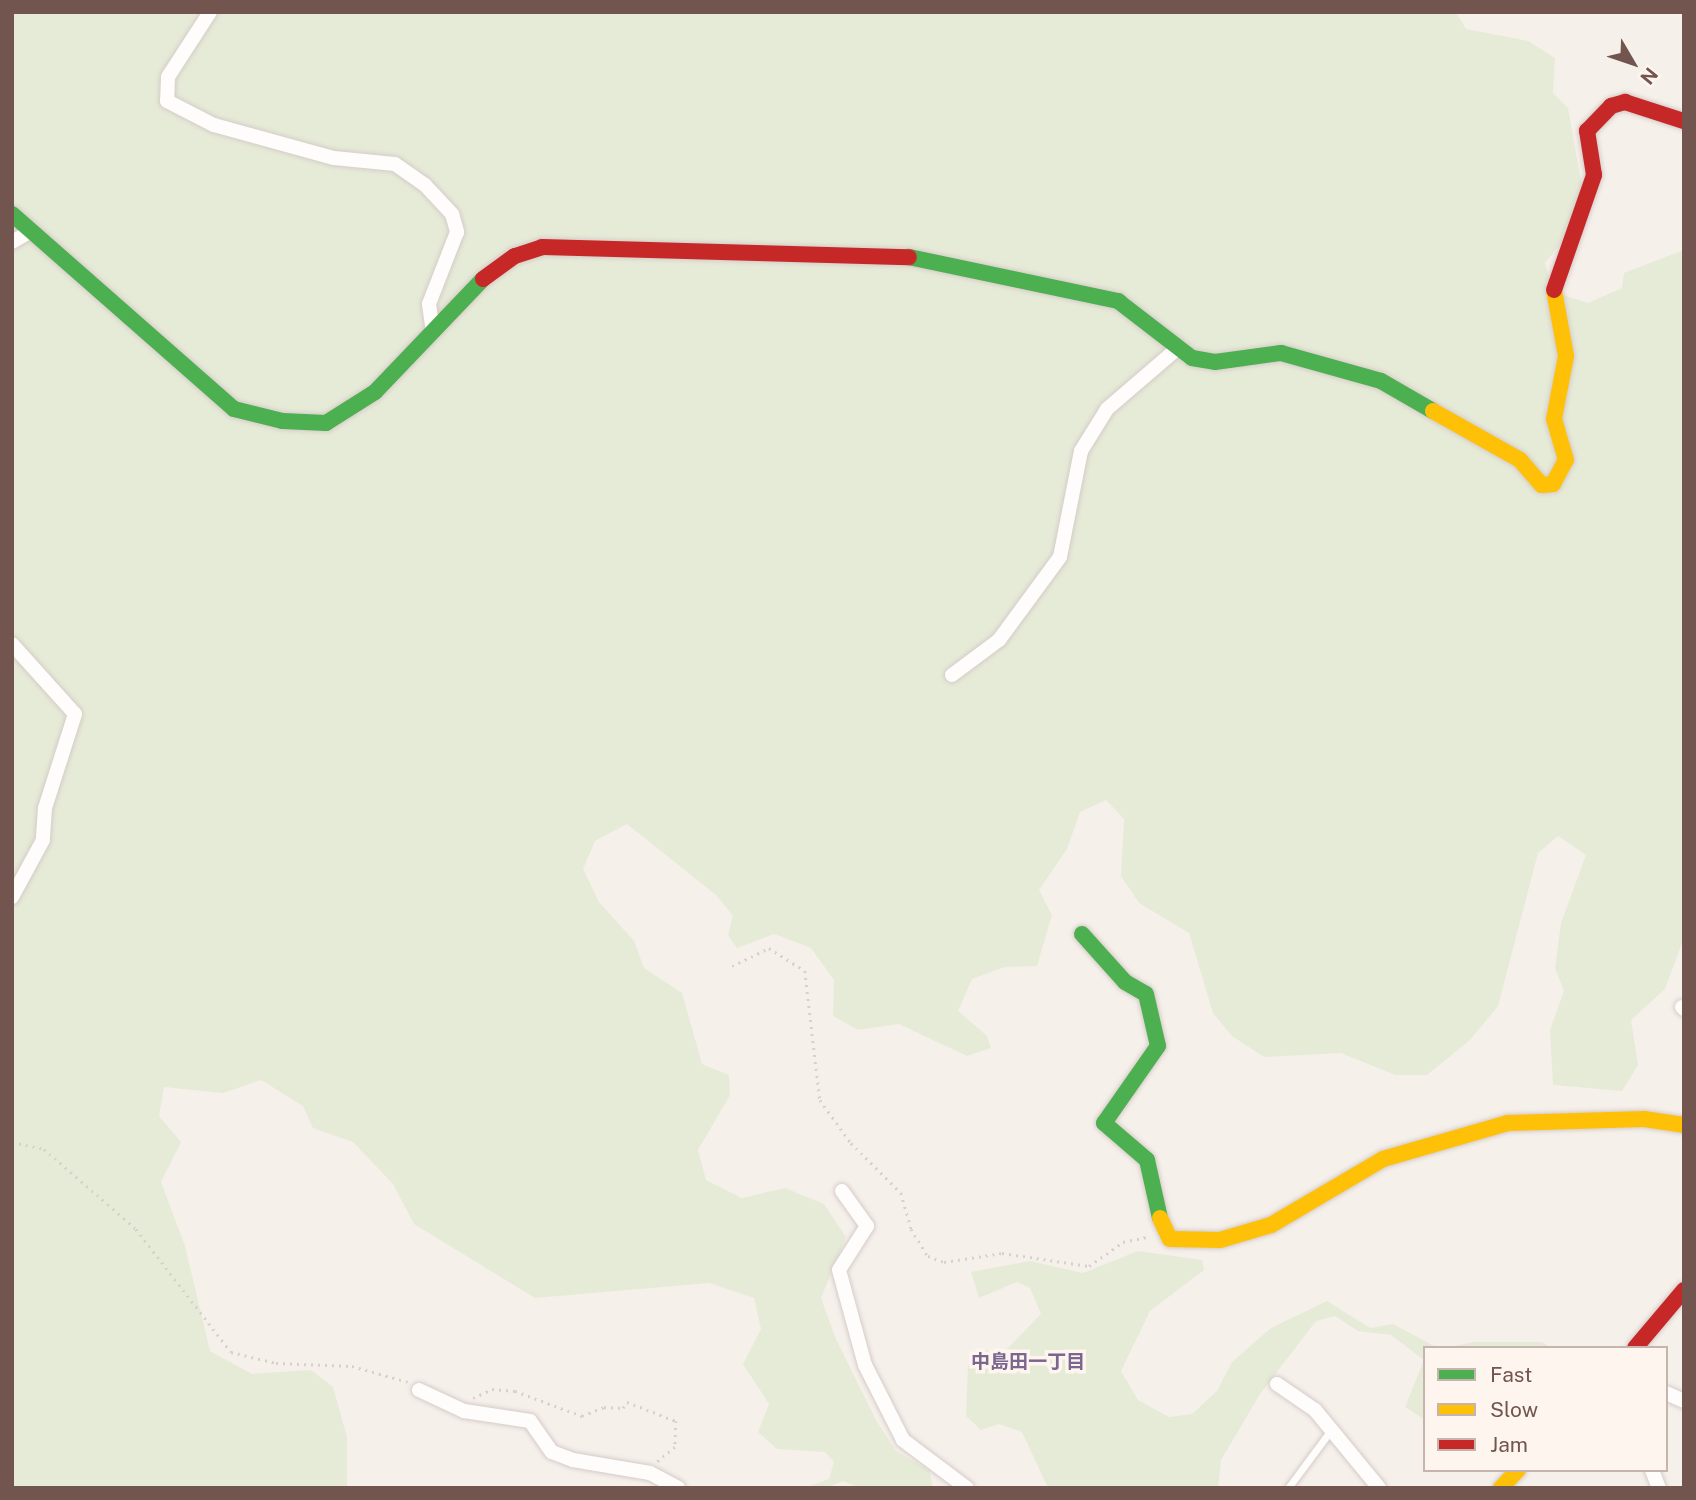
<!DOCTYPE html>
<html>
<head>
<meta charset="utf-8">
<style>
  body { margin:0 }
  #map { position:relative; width:1696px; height:1500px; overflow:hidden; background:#f6f0eb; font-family:"Public Sans","Noto Sans JP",sans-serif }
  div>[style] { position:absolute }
  .green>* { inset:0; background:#e6ebd7 }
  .path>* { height:2.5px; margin-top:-1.25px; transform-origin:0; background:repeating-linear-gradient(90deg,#d9d0ce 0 2px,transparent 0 7px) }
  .roads { filter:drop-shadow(0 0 2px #d5ccc8) drop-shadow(0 0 2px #d5ccc8) }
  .lane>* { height:7px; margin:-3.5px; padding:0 3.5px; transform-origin:3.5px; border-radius:3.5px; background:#fefdfc }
  .street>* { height:14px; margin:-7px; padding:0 7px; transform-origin:7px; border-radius:7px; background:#fefdfc }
  .fast>* { height:16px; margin:-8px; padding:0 8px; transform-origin:8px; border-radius:8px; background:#4caf50 }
  .slow>* { height:16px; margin:-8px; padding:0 8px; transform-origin:8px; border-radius:8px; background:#ffc107 }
  .jam>* { height:16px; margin:-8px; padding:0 8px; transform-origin:8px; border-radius:8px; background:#c62828 }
  span { translate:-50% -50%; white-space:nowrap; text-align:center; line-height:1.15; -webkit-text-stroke:7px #fdf5ee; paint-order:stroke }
  .neighbourhood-label { font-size:19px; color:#7a668e; font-weight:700 }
  .frame { position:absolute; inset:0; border:14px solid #72554e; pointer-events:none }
  .legend { position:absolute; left:1423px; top:1346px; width:245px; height:126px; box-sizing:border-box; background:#fdf5ee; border:2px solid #c5b5ae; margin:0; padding:9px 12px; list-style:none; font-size:21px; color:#72554e }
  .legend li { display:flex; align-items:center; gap:14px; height:35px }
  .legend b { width:35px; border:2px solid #c5b5ae }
  .north { position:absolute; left:1598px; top:28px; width:70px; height:70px; -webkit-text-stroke:5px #fdf5ee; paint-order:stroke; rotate:129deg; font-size:19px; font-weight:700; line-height:28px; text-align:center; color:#72554e }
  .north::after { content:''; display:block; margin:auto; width:24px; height:32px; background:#72554e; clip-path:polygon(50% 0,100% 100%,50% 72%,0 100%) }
</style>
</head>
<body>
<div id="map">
  <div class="green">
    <div style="clip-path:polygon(12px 12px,1456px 12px,1466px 29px,1528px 41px,1555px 58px,1553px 93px,1568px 108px,1582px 187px,1566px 237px,1545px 263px,1553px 292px,1588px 303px,1622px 288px,1624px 273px,1684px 250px,1684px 938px,1665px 989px,1631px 1020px,1638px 1065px,1622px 1091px,1553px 1085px,1550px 1030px,1564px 991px,1555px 968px,1561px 923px,1586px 855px,1558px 836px,1538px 853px,1498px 1006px,1470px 1040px,1427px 1075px,1395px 1075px,1341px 1053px,1264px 1057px,1232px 1036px,1213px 1013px,1189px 933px,1139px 903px,1121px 876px,1124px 819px,1106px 800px,1080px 812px,1067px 849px,1039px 890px,1052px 915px,1037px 966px,1005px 967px,972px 979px,958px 1011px,987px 1036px,991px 1048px,967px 1056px,899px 1024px,858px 1030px,833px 1016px,834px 980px,811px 948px,774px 934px,737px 948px,728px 935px,733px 916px,716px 895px,627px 824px,595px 841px,583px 869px,599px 902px,634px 941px,644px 968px,682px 993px,702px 1064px,729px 1075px,730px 1095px,698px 1150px,706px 1180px,742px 1198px,785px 1188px,824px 1204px,846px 1237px,821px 1298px,835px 1337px,876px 1420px,896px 1451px,929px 1470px,933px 1488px,860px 1488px,843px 1481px,827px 1488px,755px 1488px,807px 1487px,829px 1479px,834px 1462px,825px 1452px,777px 1449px,758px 1432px,769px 1404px,743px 1364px,761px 1329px,754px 1298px,709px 1283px,535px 1298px,414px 1224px,393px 1184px,353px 1142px,313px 1128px,303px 1106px,261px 1080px,223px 1093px,164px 1087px,159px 1116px,181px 1142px,161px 1182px,185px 1246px,210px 1351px,252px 1374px,311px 1370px,333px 1387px,347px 1437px,347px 1488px,12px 1488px)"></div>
    <div style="clip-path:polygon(1138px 1251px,1202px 1260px,1204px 1270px,1150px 1311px,1121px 1371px,1138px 1400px,1169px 1417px,1192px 1414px,1217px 1391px,1232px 1362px,1271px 1328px,1327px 1301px,1370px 1328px,1393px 1324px,1438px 1348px,1425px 1348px,1425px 1420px,1405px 1407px,1424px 1360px,1391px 1335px,1358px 1331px,1335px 1316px,1316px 1321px,1260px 1394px,1221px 1460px,1218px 1488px,1048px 1488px,1022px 1432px,999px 1424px,981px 1430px,966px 1416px,968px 1366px,981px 1350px,1005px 1351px,1041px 1314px,1030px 1288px,1017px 1282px,979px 1298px,971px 1272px,1030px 1261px,1083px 1273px)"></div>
    <div style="clip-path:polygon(1473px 1342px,1542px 1342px,1551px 1348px,1447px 1348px)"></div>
  </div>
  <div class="path">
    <div style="left:732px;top:966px;width:41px;rotate:-25.9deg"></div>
    <div style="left:769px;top:948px;width:43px;rotate:32.6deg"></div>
    <div style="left:805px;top:971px;width:130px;rotate:83.4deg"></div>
    <div style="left:820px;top:1100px;width:53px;rotate:54.2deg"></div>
    <div style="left:851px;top:1143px;width:71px;rotate:45deg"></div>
    <div style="left:901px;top:1193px;width:37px;rotate:74deg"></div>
    <div style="left:911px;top:1229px;width:32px;rotate:58deg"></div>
    <div style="left:928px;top:1256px;width:17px;rotate:21deg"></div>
    <div style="left:944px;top:1262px;width:59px;rotate:-8.8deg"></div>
    <div style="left:1002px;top:1253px;width:88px;rotate:8.5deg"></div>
    <div style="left:1089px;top:1266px;width:42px;rotate:-35.2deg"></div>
    <div style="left:1123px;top:1242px;width:24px;rotate:-12deg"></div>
    <div style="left:12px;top:1142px;width:33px;rotate:12deg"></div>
    <div style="left:44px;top:1149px;width:122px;rotate:41deg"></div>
    <div style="left:136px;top:1229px;width:155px;rotate:52.3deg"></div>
    <div style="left:231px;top:1352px;width:46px;rotate:13.7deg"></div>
    <div style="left:276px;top:1363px;width:76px;rotate:2.3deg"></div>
    <div style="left:352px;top:1366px;width:58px;rotate:15.9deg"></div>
    <div style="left:473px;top:1398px;width:21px;rotate:-25deg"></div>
    <div style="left:492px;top:1389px;width:23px;rotate:5deg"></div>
    <div style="left:515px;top:1391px;width:72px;rotate:20.5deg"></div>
    <div style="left:582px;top:1416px;width:24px;rotate:-22deg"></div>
    <div style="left:604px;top:1407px;width:19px;rotate:3deg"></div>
    <div style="left:623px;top:1408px;width:7px;rotate:-56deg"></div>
    <div style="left:627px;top:1402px;width:53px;rotate:21.2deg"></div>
    <div style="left:676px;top:1421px;width:26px;rotate:92deg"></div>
    <div style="left:675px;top:1447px;width:23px;rotate:140deg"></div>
  </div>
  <div class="roads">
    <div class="lane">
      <div style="left:1288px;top:1488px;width:72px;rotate:-53.4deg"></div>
    </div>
    <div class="street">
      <div style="left:210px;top:12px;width:77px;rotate:122.9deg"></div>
      <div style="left:168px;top:77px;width:24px;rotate:92deg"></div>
      <div style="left:167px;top:101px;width:53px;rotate:27.1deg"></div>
      <div style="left:214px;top:125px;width:124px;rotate:15.4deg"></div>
      <div style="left:334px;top:158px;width:61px;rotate:5.6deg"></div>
      <div style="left:395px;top:164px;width:37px;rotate:35deg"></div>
      <div style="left:425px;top:185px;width:40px;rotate:47deg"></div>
      <div style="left:452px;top:214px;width:19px;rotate:74deg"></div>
      <div style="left:457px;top:232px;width:77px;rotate:111.3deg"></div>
      <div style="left:429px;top:304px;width:27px;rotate:82deg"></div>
      <div style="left:12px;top:242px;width:22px;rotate:-30deg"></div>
      <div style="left:12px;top:644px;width:94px;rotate:48deg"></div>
      <div style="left:75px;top:714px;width:99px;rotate:107.7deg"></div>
      <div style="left:45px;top:808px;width:32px;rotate:94deg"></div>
      <div style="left:43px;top:840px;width:65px;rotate:118.5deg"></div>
      <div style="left:952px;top:675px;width:59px;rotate:-36.7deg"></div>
      <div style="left:999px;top:640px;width:103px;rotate:-53.7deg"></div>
      <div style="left:1060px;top:557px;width:108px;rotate:-78.8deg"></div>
      <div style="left:1081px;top:451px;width:49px;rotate:-58.2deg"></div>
      <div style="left:1107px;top:409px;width:94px;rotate:-40.7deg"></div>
      <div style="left:1682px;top:1007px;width:3px;rotate:45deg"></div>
      <div style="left:842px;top:1191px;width:43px;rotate:54.5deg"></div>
      <div style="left:867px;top:1226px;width:52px;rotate:122.5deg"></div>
      <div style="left:839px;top:1270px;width:98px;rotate:74.7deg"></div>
      <div style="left:865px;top:1365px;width:84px;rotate:63.1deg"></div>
      <div style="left:903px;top:1440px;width:80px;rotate:36.9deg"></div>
      <div style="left:1277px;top:1384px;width:46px;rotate:34.4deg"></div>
      <div style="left:1315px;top:1410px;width:101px;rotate:50.6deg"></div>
      <div style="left:419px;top:1390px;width:50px;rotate:25deg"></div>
      <div style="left:464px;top:1411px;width:67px;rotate:8.6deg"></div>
      <div style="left:530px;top:1421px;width:38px;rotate:55deg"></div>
      <div style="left:552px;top:1452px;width:22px;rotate:21deg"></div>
      <div style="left:573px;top:1460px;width:78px;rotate:9.6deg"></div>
      <div style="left:650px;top:1473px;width:32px;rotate:28deg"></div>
      <div style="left:1666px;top:1393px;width:20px;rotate:24deg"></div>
      <div style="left:1652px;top:1470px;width:19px;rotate:69deg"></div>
    </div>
    <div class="fast">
      <div style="left:12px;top:214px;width:295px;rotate:41.3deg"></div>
      <div style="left:234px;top:409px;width:50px;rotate:13.8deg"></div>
      <div style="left:283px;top:421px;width:43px;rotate:2.7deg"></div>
      <div style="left:326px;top:423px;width:58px;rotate:-32.3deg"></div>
      <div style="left:375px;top:392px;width:156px;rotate:-46.3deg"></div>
      <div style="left:909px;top:257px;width:214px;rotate:11.9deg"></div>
      <div style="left:1118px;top:301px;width:93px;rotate:37.6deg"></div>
      <div style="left:1192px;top:358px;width:23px;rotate:10deg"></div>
      <div style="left:1215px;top:362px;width:67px;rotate:-7.8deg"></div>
      <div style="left:1281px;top:353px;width:104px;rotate:15.6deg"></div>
      <div style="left:1381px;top:381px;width:60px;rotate:30deg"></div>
      <div style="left:1082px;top:934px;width:64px;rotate:48.1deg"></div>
      <div style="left:1125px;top:982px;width:24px;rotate:30deg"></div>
      <div style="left:1146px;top:994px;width:53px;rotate:77deg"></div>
      <div style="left:1158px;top:1046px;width:94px;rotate:125deg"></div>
      <div style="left:1104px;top:1123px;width:57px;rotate:40.7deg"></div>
      <div style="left:1147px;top:1160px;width:59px;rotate:77.4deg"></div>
    </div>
    <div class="slow">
      <div style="left:1433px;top:411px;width:100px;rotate:29.4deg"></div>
      <div style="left:1520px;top:460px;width:33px;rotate:49deg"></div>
      <div style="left:1542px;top:485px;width:11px;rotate:-5deg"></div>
      <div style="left:1553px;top:484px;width:27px;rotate:-62deg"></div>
      <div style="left:1566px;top:460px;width:43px;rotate:-106.3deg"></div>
      <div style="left:1554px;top:419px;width:64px;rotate:-79.2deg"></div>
      <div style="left:1566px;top:356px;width:67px;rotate:-100.3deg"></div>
      <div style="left:1160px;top:1218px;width:23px;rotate:65deg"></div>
      <div style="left:1170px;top:1239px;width:50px;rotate:1.1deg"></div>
      <div style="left:1220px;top:1240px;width:53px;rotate:-16.4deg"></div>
      <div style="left:1271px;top:1225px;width:130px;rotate:-30.5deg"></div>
      <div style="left:1383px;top:1159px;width:130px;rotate:-16.1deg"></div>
      <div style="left:1508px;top:1123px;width:136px;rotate:-1.7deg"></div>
      <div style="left:1644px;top:1119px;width:40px;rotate:8.5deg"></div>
      <div style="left:1501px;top:1488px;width:25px;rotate:-47deg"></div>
    </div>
    <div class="jam">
      <div style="left:483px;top:279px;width:39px;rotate:-36deg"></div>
      <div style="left:515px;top:256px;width:28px;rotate:-18deg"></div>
      <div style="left:542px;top:247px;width:367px;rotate:1.6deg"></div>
      <div style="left:1554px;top:290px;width:122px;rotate:-70.8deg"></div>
      <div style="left:1594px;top:175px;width:45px;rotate:-99deg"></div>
      <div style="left:1587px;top:131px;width:35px;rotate:-46deg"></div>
      <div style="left:1611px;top:106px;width:15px;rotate:-16deg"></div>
      <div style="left:1625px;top:102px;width:62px;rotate:17.9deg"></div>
      <div style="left:1635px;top:1348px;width:76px;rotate:-49.8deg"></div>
    </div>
  </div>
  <div class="neighbourhood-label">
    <span style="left:1028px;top:1362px">中島田一丁目</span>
  </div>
  <div class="frame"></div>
  <ul class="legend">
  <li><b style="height:9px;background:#4caf50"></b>Fast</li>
  <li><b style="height:9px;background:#ffc107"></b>Slow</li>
  <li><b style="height:9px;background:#c62828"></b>Jam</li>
  </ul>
  <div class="north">N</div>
</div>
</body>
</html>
